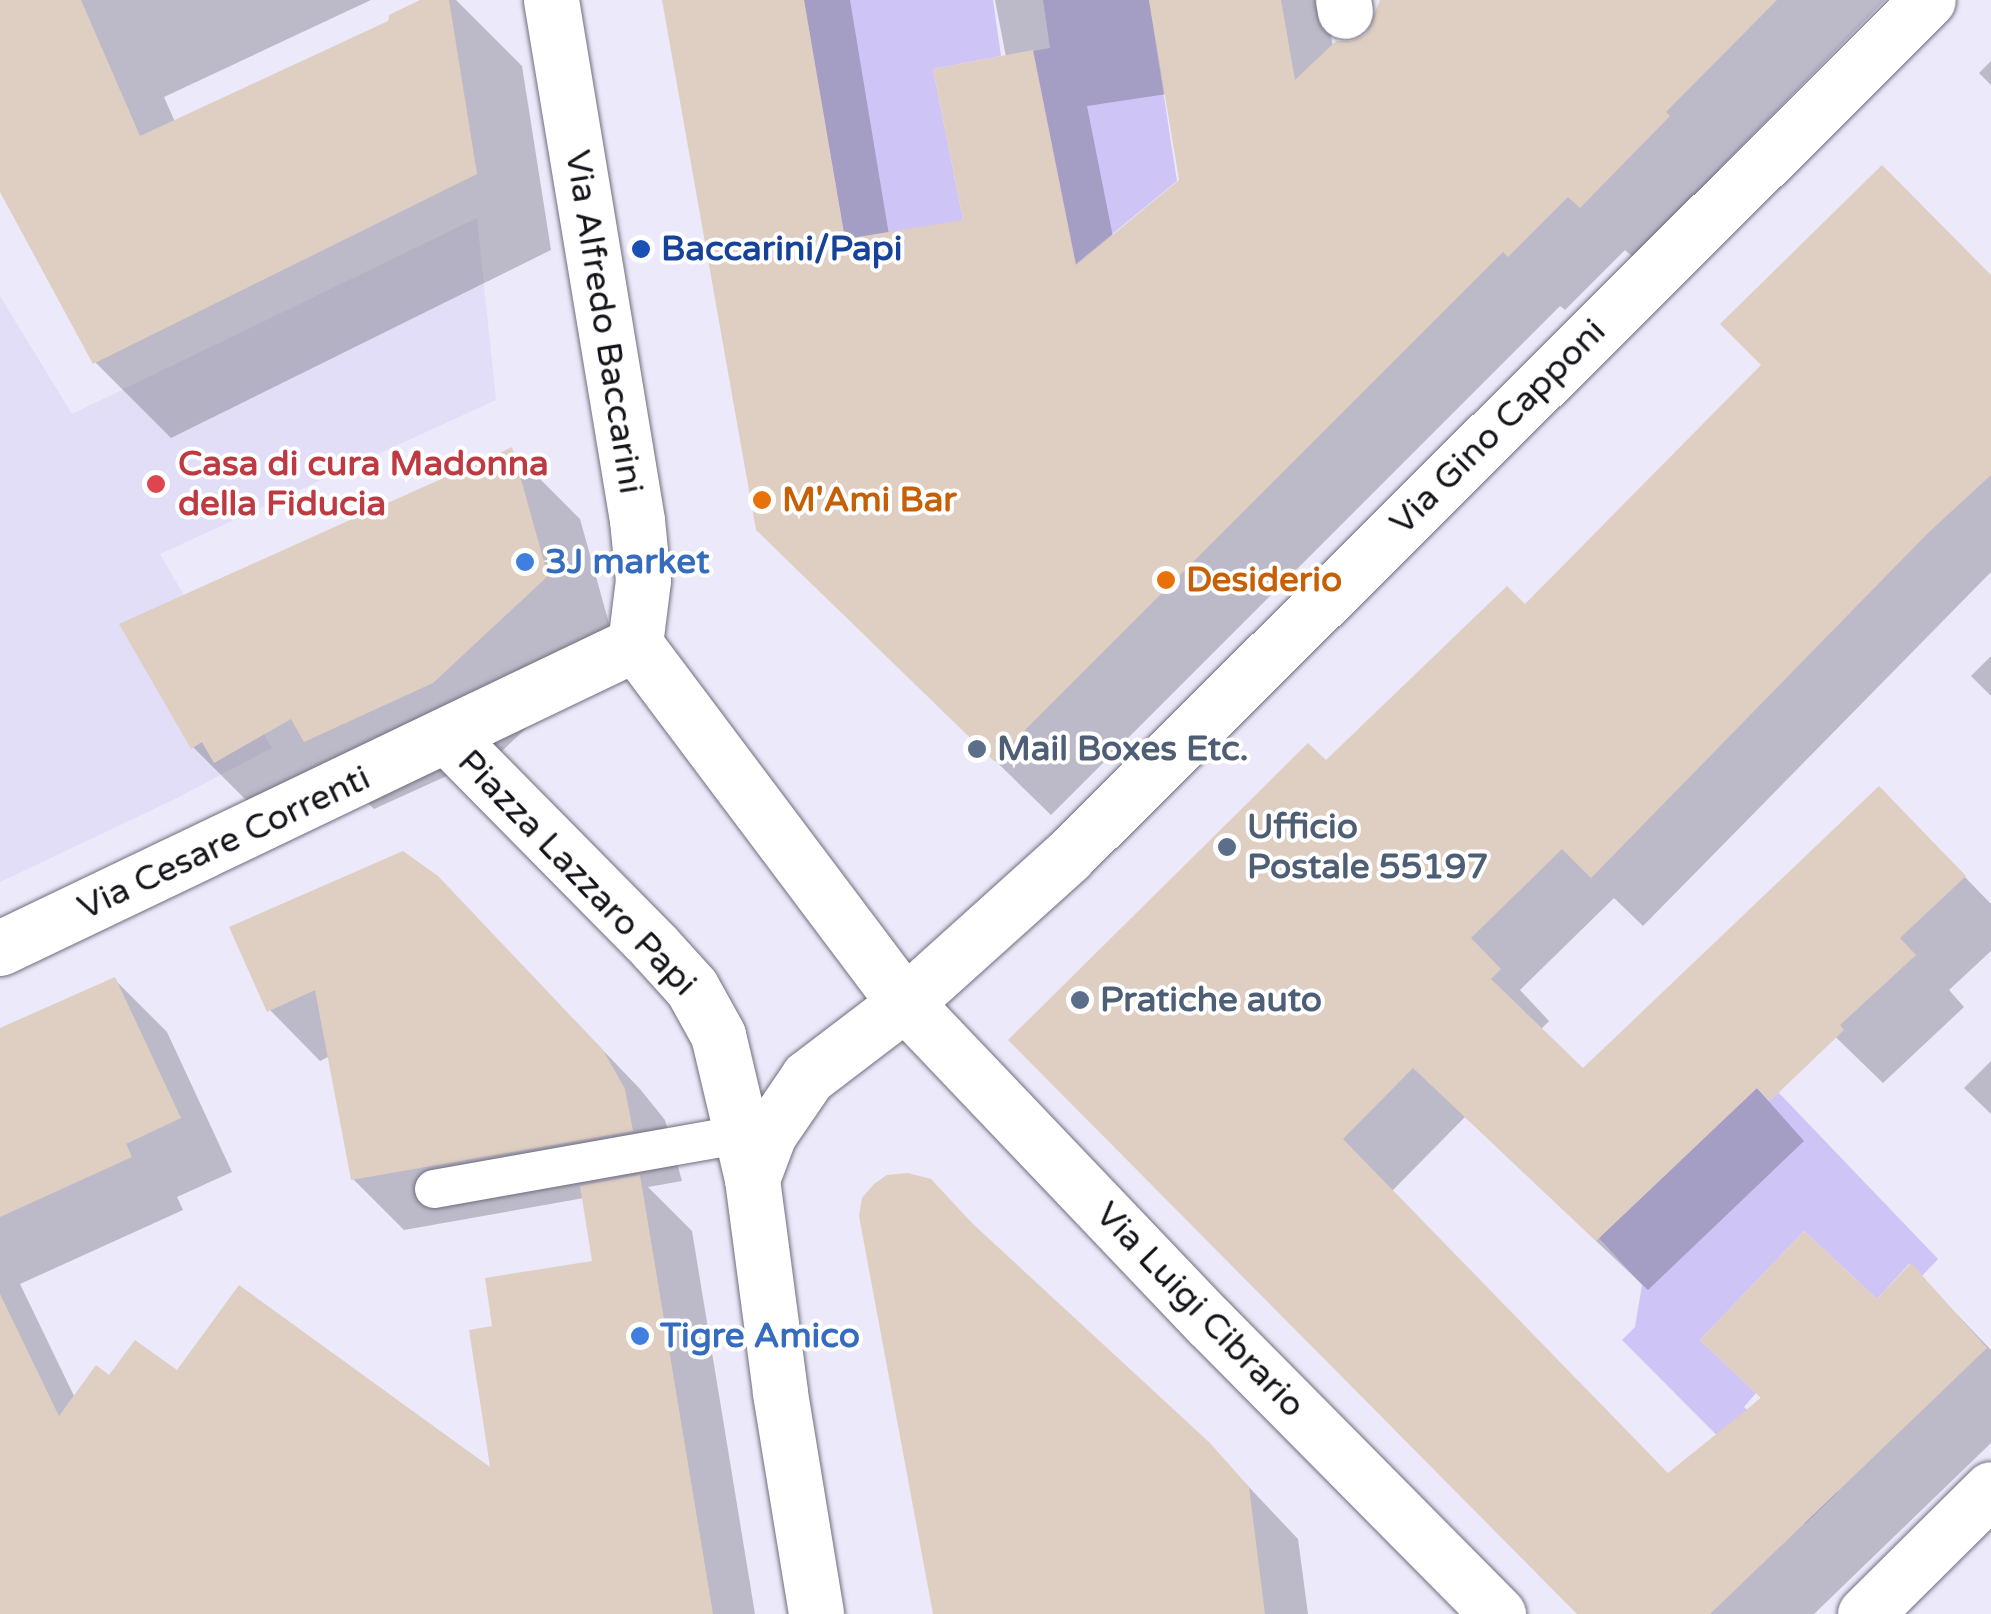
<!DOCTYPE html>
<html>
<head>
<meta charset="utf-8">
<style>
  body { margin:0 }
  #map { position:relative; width:1991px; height:1614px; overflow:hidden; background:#ebe9fa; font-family:"Varela Round",sans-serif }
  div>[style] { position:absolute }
  .built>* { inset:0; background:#e2def7 }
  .green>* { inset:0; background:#cec5f6 }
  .shadow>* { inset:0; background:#0003 }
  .building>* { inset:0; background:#dfcfc3 }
  .roads { filter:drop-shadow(0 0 2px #706d7d) drop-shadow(0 0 2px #706d7d) }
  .service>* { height:38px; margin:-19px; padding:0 19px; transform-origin:19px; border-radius:19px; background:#fff }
  .minor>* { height:55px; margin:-27.5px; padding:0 27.5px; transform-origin:27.5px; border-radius:27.5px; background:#fff }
  .dots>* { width:28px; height:28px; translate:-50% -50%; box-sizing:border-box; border:5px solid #fff; border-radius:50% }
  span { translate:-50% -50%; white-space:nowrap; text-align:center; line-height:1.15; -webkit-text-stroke:8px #fff; paint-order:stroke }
  .transit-label { font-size:35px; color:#164399; font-weight:700 }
  .left { translate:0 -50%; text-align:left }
  .street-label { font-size:35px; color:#15141a }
  .health-label { font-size:35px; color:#be3a42; font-weight:700 }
  .food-label { font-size:35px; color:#c56008; font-weight:700 }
  .shop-label { font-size:35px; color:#366cbe; font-weight:700 }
  .service-label { font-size:35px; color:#4e5e75; font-weight:700 }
</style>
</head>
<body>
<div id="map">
  <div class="built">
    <div style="clip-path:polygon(477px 218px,496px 400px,160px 554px,272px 748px,173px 800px,0 882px,0 296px,72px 414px)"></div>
  </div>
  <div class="green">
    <div style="clip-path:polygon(804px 0,993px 0,1001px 56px,933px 69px,968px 245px,1033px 51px,1050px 48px,1043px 0,1149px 0,1177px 181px,1028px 303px,852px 281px)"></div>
    <div style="clip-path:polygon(1757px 1088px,1769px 1100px,1779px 1093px,1938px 1259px,1922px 1276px,1909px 1264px,1877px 1299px,1804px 1231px,1700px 1340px,1756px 1393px,1744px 1407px,1838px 1492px,1805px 1524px,1622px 1340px,1635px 1327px,1642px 1285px,1599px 1238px)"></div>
  </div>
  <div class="shadow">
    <div style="clip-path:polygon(0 0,371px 0,164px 97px,175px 122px,390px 23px,426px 0,456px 0,522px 66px,551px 250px,171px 438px,95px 362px,0 187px)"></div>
    <div style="clip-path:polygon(evenodd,665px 0,850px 0,889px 235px,966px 222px,1006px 57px,995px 0,1325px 0,1333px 47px,1368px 36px,1383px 0,1885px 0,1719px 169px,1723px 173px,1637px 261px,1625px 250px,1565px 310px,1560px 306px,1051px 815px,815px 585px,665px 0,1167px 94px,1181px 181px,1113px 237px,1087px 106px,1167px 94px)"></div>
    <div style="clip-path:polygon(1991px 61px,1991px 85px,1979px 73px)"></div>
    <div style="clip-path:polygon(1991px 278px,1991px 572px,1643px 926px,1614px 898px,1520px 990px,1549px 1021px,1540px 1030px,1583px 1072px,1717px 1043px,1804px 1141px,1648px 1290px,1465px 1117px,1392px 1191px,1668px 1475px,1877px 1302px,1911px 1266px,1991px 1350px,1991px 1443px,1814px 1614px,1580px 1614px,1011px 1040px,1326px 764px,1525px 607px)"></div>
    <div style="clip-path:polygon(511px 450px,580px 519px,615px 645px,502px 751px,374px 809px,355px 790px,262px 816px,193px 747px)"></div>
    <div style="clip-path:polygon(1991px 656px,1991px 696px,1971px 676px)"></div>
    <div style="clip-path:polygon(1929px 840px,1991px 904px,1991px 951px,1949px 990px,1964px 1007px,1883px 1083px,1780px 983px)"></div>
    <div style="clip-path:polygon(232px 928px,488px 930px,640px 1089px,665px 1120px,682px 1181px,648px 1187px,692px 1231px,755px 1614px,0 1614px,0 1030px,115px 980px,167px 1032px,232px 1172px,177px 1197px,183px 1210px,20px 1284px,75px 1398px,109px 1378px,177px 1373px,493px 1472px,495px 1328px,595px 1264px,584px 1198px,404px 1230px,353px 1179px,330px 1056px,320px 1061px,270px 1010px)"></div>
    <div style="clip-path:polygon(1991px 1061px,1991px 1114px,1964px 1088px)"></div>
    <div style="clip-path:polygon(994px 1247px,1208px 1444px,1298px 1539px,1308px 1614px,936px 1614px)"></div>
  </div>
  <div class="building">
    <div style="clip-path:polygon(0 0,81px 0,140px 136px,388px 21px,389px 15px,420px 0,449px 0,477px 174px,93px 364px,0 192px)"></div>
    <div style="clip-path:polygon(662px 0,804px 0,845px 239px,963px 220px,933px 69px,1033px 50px,1076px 265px,1179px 180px,1149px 0,1281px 0,1295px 80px,1336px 41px,1352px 41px,1366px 34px,1380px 0,1777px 0,1666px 112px,1670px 116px,1580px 208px,1568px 197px,1508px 257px,1503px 252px,994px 761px,756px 530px)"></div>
    <div style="clip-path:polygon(1882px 165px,1991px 275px,1991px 475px,1928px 533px,1591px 878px,1562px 849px,1471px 938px,1501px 969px,1491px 979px,1583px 1068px,1879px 786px,1966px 876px,1900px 938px,1916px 955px,1840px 1025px,1844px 1030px,1770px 1101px,1757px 1088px,1596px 1241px,1413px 1068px,1343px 1139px,1668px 1473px,1761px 1398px,1700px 1340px,1804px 1231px,1877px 1299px,1911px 1263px,1987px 1348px,1710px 1614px,1577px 1614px,1008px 1040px,1308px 743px,1326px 760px,1507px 586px,1525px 604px,1761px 365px,1720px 324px)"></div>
    <div style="clip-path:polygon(512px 447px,548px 576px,433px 683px,304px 742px,291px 719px,214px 763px,202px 742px,191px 749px,119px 624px)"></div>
    <div style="clip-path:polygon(403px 851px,438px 876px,603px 1050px,625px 1089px,633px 1131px,351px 1180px,315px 990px,267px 1012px,229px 927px)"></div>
    <div style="clip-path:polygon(115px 977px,181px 1118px,126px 1144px,132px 1157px,0 1217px,0 1028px)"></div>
    <div style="clip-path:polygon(908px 1173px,931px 1179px,973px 1224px,1210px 1443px,1249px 1487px,1265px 1614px,933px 1614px,859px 1216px,862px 1198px,874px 1184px,887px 1175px)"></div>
    <div style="clip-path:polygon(640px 1175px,713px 1614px,0 1614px,0 1294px,59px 1416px,96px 1365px,109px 1375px,135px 1340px,177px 1370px,239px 1285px,490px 1467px,469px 1330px,492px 1326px,485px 1278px,592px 1261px,580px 1186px)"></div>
  </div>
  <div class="roads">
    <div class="service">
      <div style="left:434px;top:1189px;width:314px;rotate:-10.1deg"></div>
      <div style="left:743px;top:1134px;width:21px;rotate:-31deg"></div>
    </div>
    <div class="minor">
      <div style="left:551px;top:0;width:527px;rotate:80.61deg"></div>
      <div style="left:637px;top:520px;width:60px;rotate:84.3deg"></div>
      <div style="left:643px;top:580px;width:64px;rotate:97.1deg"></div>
      <div style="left:1343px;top:0;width:11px;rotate:80deg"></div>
      <div style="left:635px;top:644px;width:449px;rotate:53.1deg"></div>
      <div style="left:905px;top:1003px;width:441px;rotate:46.4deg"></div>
      <div style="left:1209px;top:1322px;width:411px;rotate:45.3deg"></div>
      <div style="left:448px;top:737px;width:295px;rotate:45.4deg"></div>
      <div style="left:655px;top:947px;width:55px;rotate:47.9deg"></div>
      <div style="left:692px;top:988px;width:54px;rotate:61deg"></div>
      <div style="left:718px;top:1035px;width:148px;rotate:76.7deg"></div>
      <div style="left:752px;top:1179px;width:216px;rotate:82.5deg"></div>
      <div style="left:780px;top:1393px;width:224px;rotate:80.7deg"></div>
      <div style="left:0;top:948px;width:704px;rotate:-25.58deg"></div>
      <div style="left:752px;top:1179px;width:48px;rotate:-69.3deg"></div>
      <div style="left:769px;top:1134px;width:69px;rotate:-55.6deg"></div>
      <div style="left:808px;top:1077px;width:122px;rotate:-37.3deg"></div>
      <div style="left:905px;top:1003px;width:219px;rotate:-42deg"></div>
      <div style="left:1068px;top:856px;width:1213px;rotate:-44.87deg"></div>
      <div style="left:1865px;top:1614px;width:177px;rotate:-44.8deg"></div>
    </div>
  </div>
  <div class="dots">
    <div style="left:641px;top:249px;background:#1a4fb4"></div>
    <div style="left:156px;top:484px;background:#e0444e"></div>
    <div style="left:762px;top:500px;background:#e8710a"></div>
    <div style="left:525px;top:562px;background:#3f7fe0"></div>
    <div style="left:1166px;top:580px;background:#e8710a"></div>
    <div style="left:977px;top:749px;background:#5c6f8a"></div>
    <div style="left:1227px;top:847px;background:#5c6f8a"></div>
    <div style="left:1080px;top:1000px;background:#5c6f8a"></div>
    <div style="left:640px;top:1336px;background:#3f7fe0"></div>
  </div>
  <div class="transit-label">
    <span class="left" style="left:661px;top:249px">Baccarini/Papi</span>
  </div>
  <div class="street-label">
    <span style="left:604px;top:322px;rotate:81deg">Via Alfredo Baccarini</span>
    <span style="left:1498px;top:427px;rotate:-45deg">Via Gino Capponi</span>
    <span style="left:224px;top:843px;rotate:-25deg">Via Cesare Correnti</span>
    <span style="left:577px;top:873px;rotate:46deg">Piazza Lazzaro Papi</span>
    <span style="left:1200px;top:1310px;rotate:46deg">Via Luigi Cibrario</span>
  </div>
  <div class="health-label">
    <span class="left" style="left:178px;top:484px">Casa di cura Madonna<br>della Fiducia</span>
  </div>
  <div class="food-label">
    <span class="left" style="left:782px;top:500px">M'Ami Bar</span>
    <span class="left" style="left:1186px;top:580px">Desiderio</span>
  </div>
  <div class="shop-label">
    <span class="left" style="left:545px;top:562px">3J market</span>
    <span class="left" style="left:660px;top:1336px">Tigre Amico</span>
  </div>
  <div class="service-label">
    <span class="left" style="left:997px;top:749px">Mail Boxes Etc.</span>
    <span class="left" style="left:1247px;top:847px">Ufficio<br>Postale 55197</span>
    <span class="left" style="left:1100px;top:1000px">Pratiche auto</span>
  </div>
</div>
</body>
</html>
